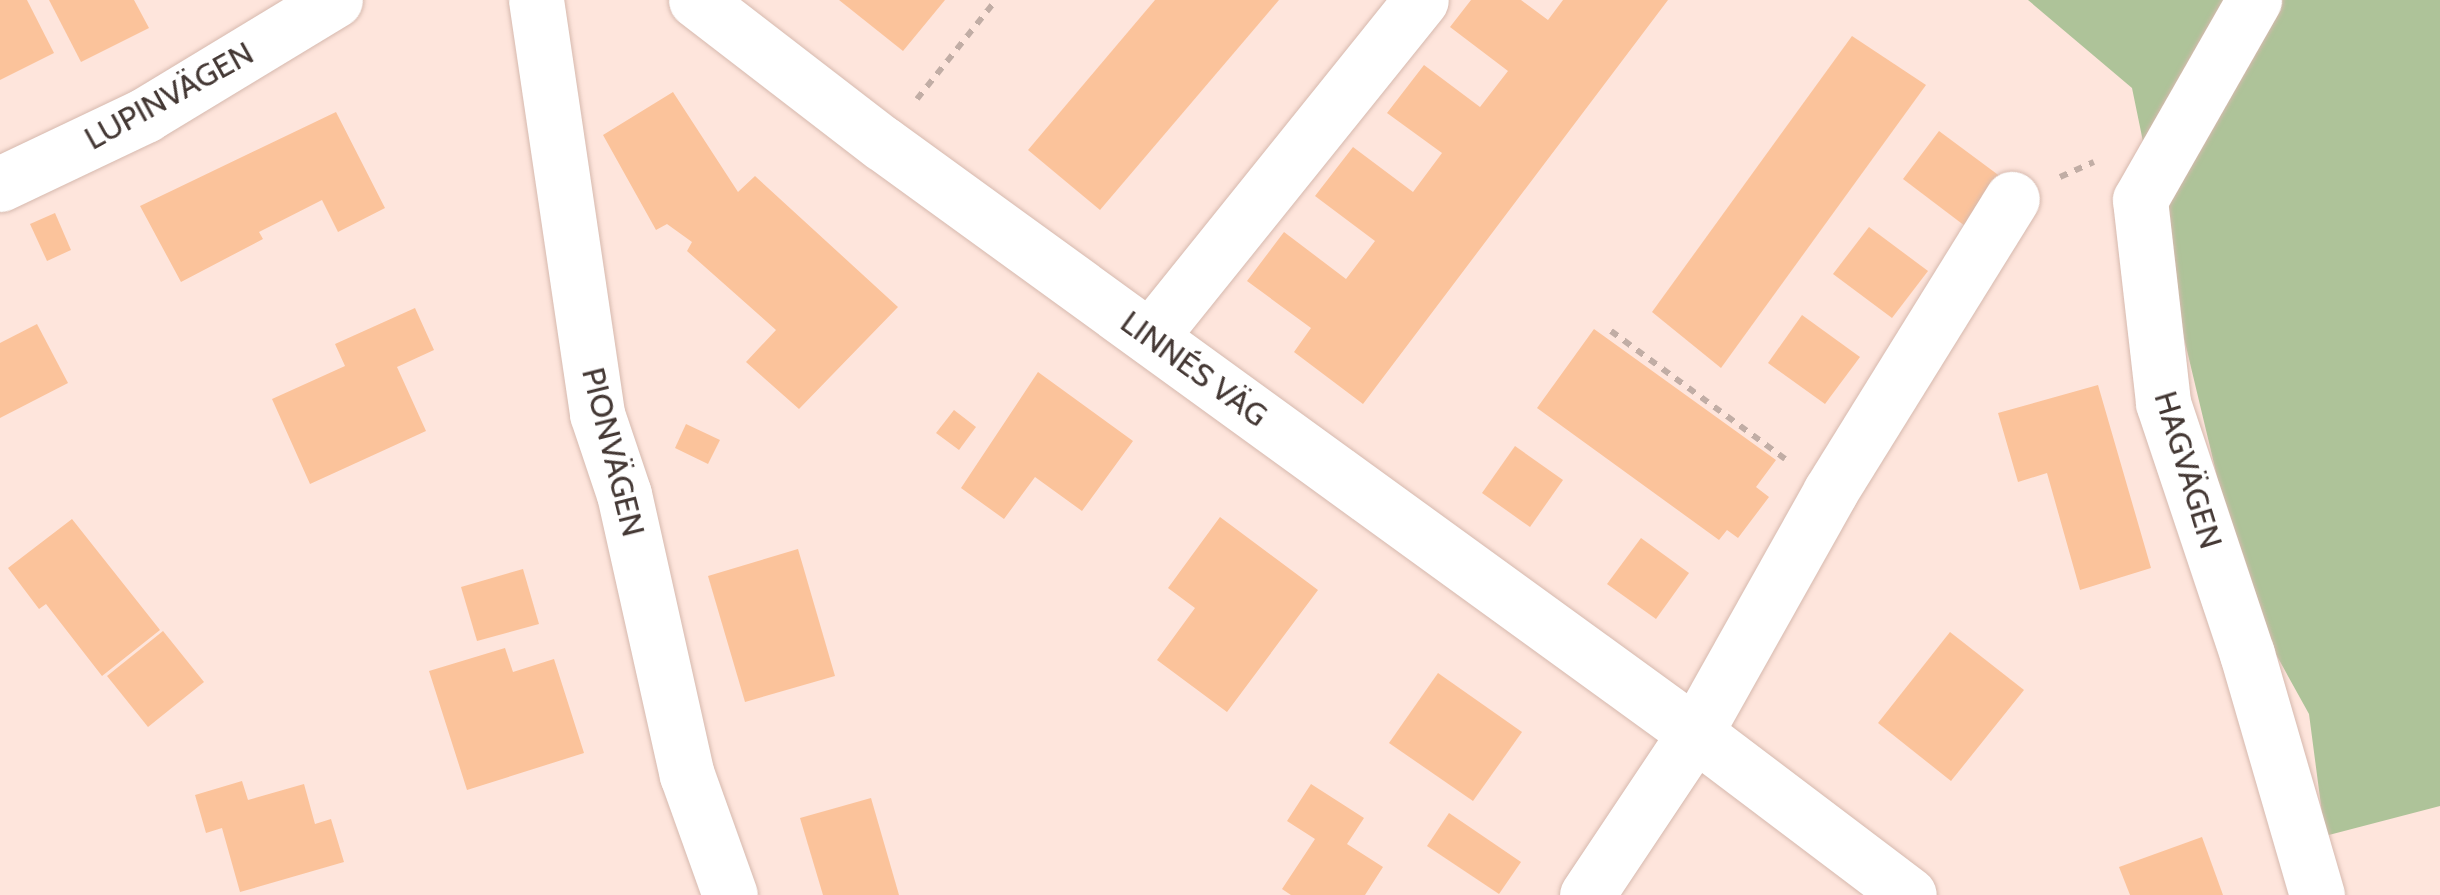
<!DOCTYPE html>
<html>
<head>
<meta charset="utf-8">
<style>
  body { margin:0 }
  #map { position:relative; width:2440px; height:895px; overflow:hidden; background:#fee5dc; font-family:Cabin,sans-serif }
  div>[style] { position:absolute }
  .green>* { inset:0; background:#aec399 }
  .building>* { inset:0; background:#fbc39b }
  .path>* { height:6px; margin-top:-3px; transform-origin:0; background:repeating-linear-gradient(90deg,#c1ada5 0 8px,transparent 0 16px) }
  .roads { filter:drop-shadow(0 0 2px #d6b9ae) drop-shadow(0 0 2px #d6b9ae) }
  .minor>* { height:55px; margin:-27.5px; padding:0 27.5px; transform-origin:27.5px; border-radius:27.5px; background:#fff }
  span { translate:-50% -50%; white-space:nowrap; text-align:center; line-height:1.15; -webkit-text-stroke:8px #fff; paint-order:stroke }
  .street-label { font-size:32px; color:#443834 }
</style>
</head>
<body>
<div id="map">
  <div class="green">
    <div style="clip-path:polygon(2028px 0,2440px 0,2440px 806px,2325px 836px,2309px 714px,2247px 602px,2179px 317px,2132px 88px)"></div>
  </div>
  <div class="building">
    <div style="clip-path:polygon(0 0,27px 0,54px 53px,0 80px)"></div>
    <div style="clip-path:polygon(49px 0,134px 0,149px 28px,81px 62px)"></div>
    <div style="clip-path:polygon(839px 0,945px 0,903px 51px)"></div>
    <div style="clip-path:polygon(1155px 0,1279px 0,1100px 210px,1028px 150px)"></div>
    <div style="clip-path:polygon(1471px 0,1521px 0,1548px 20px,1563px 0,1668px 0,1363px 404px,1294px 352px,1311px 328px,1247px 281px,1284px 232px,1346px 279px,1375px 241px,1315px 196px,1353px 147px,1413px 192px,1442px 153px,1387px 113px,1424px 65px,1480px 107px,1508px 71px,1450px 27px)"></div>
    <div style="clip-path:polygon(1852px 36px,1926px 85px,1721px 368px,1652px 312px)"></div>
    <div style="clip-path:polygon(673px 92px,738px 192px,755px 176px,898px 307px,799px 409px,746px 362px,776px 330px,687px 251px,692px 242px,667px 224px,656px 230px,603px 135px)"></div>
    <div style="clip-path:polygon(336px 112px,385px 208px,338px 232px,322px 200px,259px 232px,263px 239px,181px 282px,140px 206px)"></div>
    <div style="clip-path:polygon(1939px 131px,2001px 177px,1965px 226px,1903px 179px)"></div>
    <div style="clip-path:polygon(55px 213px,71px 250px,47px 261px,30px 224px)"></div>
    <div style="clip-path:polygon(1869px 227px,1928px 271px,1892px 318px,1833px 274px)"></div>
    <div style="clip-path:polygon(415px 308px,434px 350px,397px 367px,426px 431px,310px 484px,272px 399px,345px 366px,335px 344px)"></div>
    <div style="clip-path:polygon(1802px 315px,1860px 357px,1825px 404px,1768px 363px)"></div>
    <div style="clip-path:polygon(37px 324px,68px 383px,0 418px,0 343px)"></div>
    <div style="clip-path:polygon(1594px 329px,1776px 460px,1756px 487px,1769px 497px,1738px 538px,1727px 530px,1719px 540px,1537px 408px)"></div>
    <div style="clip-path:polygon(1038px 372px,1133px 441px,1082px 511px,1035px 477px,1004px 519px,961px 488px)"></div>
    <div style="clip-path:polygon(2098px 385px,2151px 568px,2080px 590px,2047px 473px,2018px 482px,1998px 413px)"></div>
    <div style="clip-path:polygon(954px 410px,976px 427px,959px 450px,936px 433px)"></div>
    <div style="clip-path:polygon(686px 424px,720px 440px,708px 464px,675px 448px)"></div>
    <div style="clip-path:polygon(1515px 446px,1563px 480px,1530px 527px,1482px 493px)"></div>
    <div style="clip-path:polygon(1220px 517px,1318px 590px,1227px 712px,1157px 660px,1195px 608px,1168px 588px)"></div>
    <div style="clip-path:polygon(72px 519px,160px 630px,102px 676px,46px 604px,39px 609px,8px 568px)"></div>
    <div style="clip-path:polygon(1641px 538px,1689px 573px,1656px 619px,1607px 584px)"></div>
    <div style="clip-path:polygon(798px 549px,835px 676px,745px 702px,708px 576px)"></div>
    <div style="clip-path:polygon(523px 569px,539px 624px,477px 641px,461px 587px)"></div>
    <div style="clip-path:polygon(163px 631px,204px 682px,148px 727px,107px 676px)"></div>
    <div style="clip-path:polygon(1950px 632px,2024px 690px,1951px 781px,1878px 723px)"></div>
    <div style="clip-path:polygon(505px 648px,513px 672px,554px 659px,584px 753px,467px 790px,429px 671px)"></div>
    <div style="clip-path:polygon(1438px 673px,1522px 732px,1473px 801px,1389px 743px)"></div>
    <div style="clip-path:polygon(242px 781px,248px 800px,304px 784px,315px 824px,331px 819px,344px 862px,240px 892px,222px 828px,206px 833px,195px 795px)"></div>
    <div style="clip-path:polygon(1311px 784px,1364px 818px,1347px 844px,1383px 867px,1365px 895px,1291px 895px,1282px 889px,1315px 839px,1287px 821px)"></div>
    <div style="clip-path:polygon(871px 798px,899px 895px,823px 895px,800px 818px)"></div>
    <div style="clip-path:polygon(1449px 813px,1521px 862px,1499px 894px,1427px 846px)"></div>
    <div style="clip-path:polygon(2202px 837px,2223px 895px,2130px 895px,2119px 867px)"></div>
  </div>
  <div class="path">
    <div style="left:917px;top:99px;width:127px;rotate:-51.4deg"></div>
    <div style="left:2060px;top:177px;width:37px;rotate:-24deg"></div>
    <div style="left:1611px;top:331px;width:216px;rotate:36.3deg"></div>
  </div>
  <div class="roads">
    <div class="minor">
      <div style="left:536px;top:0;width:418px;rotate:81.6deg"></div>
      <div style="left:597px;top:414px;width:84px;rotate:71.4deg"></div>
      <div style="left:624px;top:494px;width:288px;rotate:77.4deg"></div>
      <div style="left:687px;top:775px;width:127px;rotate:70.3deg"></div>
      <div style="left:696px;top:0;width:235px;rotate:37.6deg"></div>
      <div style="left:882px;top:143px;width:1005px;rotate:35.97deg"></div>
      <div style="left:1695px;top:733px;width:268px;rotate:37.1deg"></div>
      <div style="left:2254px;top:0;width:230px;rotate:119.7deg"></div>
      <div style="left:2140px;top:200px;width:204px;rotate:83.5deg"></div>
      <div style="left:2163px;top:403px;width:265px;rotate:71.5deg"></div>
      <div style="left:2247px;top:654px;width:251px;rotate:73.8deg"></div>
      <div style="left:0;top:184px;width:161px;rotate:-25.4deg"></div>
      <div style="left:145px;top:115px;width:222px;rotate:-31.2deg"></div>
      <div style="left:1150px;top:337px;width:432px;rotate:-51.2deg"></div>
      <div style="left:1587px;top:895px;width:195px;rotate:-56.3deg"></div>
      <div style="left:1695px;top:733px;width:276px;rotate:-60.7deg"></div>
      <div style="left:1830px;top:492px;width:345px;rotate:-58.2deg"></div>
    </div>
  </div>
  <div class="street-label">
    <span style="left:169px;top:96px;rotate:-29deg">LUPINVÄGEN</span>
    <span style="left:1194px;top:369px;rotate:36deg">LINNÉS VÄG</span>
    <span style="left:613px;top:452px;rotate:76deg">PIONVÄGEN</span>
    <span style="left:2188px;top:470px;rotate:73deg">HAGVÄGEN</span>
  </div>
</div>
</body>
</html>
